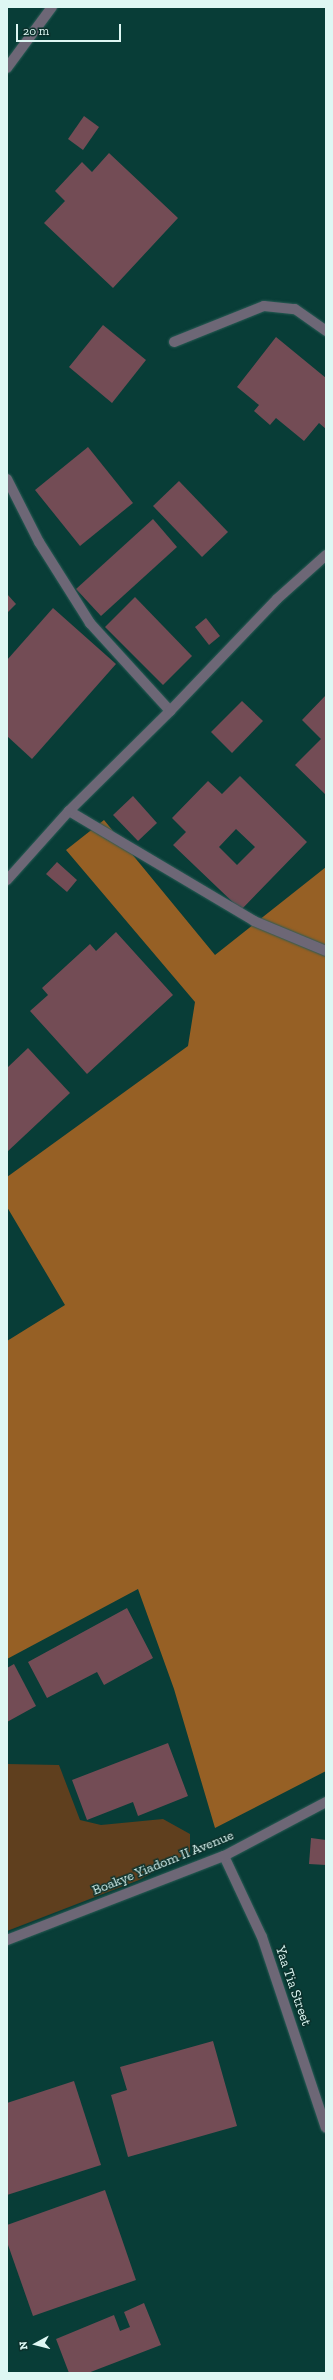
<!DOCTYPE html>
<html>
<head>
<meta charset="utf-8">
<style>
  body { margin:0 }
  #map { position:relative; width:333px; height:2380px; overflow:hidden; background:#083d37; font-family:"Zilla Slab",serif }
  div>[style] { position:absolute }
  .green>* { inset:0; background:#5f3f1e }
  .forest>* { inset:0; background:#966025 }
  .building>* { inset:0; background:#734c55 }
  .roads { filter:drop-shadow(0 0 1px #2a5b55) drop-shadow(0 0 1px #2a5b55) }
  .minor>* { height:10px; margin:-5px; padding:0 5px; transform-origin:5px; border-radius:5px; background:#6d6776 }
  span { translate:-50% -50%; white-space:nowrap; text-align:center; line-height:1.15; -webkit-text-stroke:3px #0b312c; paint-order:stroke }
  .street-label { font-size:14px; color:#def7f3 }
  .frame { position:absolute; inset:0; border:8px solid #def7f3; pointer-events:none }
  .north { position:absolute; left:16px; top:2324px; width:40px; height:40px; -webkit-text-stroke:3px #0b312c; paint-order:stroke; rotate:263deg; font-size:11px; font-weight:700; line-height:16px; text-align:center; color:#def7f3 }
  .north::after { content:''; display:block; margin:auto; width:14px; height:18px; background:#def7f3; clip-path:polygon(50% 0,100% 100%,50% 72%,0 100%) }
  .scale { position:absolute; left:16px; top:24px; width:105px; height:18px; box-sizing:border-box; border:2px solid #def7f3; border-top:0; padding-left:5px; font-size:12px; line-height:14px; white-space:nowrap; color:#def7f3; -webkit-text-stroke:3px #0b312c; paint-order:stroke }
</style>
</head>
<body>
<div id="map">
  <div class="green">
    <div style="clip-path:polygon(7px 1764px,59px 1765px,80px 1820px,101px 1825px,163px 1819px,190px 1834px,190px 1852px,139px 1880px,7px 1931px)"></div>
  </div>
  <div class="forest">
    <div style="clip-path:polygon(104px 820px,215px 955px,326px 867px,326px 1771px,215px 1828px,174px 1689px,138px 1589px,7px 1659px,7px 1341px,65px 1305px,7px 1207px,7px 1177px,188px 1046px,195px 1002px,66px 850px)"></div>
  </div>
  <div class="building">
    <div style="clip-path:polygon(84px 116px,99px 127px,83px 150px,68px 139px)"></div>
    <div style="clip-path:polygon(109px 153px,178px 218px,113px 288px,44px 223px,65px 201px,55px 191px,82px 162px,92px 172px)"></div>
    <div style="clip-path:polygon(103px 325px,146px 360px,112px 403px,69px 367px)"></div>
    <div style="clip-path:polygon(276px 337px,326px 378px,326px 429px,319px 423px,304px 441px,276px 418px,270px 425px,254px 411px,259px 405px,237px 387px)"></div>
    <div style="clip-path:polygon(88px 447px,133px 503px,80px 546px,35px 490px)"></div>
    <div style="clip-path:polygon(179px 481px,228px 532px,202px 557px,153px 506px)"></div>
    <div style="clip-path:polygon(153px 519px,177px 547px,101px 616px,76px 589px)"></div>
    <div style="clip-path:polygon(7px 594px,16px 604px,7px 613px)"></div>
    <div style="clip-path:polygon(135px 597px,192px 656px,163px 685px,105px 627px)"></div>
    <div style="clip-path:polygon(53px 608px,116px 664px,32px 759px,7px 736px,7px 660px)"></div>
    <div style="clip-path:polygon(206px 618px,220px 636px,209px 645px,195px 627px)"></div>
    <div style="clip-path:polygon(326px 695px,326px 795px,295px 765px,321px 739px,302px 720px)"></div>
    <div style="clip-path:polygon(242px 701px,263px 721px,232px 753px,211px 732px)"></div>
    <div style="clip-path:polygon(evenodd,240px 776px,307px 842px,241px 910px,173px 845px,186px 832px,172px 818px,208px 781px,222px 794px,240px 776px,236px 829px,255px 847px,237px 865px,219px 847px,236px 829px)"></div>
    <div style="clip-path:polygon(133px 796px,157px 823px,138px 841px,113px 815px)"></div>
    <div style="clip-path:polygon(57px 862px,77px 880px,67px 892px,46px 874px)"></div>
    <div style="clip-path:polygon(116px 932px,173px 995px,87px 1074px,30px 1011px,48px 995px,42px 988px,90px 944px,96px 951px)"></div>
    <div style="clip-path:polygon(28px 1048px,70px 1093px,7px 1152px,7px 1068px)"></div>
    <div style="clip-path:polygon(127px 1608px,153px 1658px,104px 1685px,97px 1672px,47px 1698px,28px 1662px)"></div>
    <div style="clip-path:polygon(14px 1664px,36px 1706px,7px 1722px,7px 1668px)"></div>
    <div style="clip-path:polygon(168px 1743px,188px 1796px,138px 1816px,133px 1802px,87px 1820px,72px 1780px)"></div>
    <div style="clip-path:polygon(311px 1838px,326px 1840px,326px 1865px,309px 1864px)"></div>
    <div style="clip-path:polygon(213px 2041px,237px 2126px,128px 2157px,111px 2095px,127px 2090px,120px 2067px)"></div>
    <div style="clip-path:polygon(74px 2081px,101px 2165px,7px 2195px,7px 2103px)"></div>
    <div style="clip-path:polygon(105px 2190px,136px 2280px,33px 2316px,7px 2242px,7px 2225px)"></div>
    <div style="clip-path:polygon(144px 2303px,161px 2345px,88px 2373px,69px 2373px,56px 2339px,114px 2315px,120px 2331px,130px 2327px,124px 2312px)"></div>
  </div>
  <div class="roads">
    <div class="minor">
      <div style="left:7px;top:68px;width:76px;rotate:-53.6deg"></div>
      <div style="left:174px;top:342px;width:97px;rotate:-21.8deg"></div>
      <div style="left:264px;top:306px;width:31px;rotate:6deg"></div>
      <div style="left:295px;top:309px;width:38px;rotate:35deg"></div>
      <div style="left:7px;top:479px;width:71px;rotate:63.1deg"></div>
      <div style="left:39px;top:542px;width:96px;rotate:57.8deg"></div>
      <div style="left:90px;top:623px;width:119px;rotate:47.7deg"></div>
      <div style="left:69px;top:811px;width:215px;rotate:30.7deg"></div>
      <div style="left:254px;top:921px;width:78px;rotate:22.6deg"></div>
      <div style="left:7px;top:880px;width:93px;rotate:-48.1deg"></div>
      <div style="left:69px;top:811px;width:142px;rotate:-44.7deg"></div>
      <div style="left:170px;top:711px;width:155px;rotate:-46.3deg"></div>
      <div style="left:277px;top:599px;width:66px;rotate:-41.9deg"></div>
      <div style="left:224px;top:1856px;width:89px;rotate:64.9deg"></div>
      <div style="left:262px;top:1937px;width:201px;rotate:71.5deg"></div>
      <div style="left:7px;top:1940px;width:233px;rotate:-21.2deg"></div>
      <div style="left:224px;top:1856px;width:115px;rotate:-27.9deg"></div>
    </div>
  </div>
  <div class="street-label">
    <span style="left:163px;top:1863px;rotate:-22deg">Boakye Yiadom II Avenue</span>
    <span style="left:293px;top:1986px;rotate:71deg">Yaa Tia Street</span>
  </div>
  <div class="frame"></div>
  <div class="north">N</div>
  <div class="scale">20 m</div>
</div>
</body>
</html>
